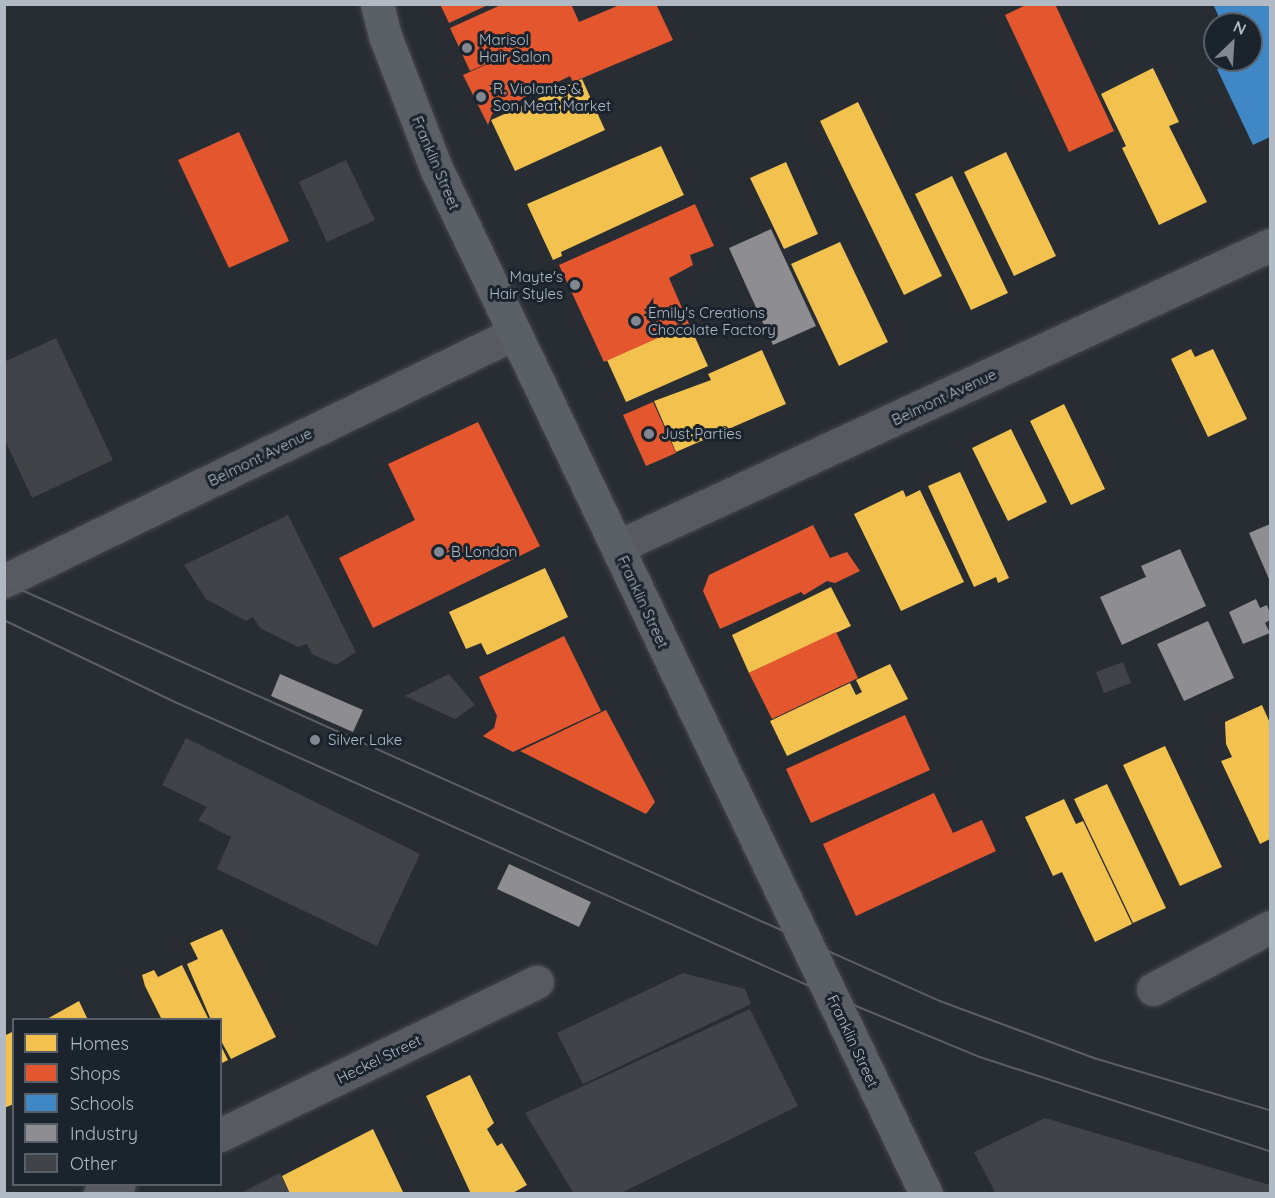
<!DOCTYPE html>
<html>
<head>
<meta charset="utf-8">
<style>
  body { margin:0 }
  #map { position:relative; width:1275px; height:1198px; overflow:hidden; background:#282d33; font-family:Quicksand,sans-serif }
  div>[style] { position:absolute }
  .homes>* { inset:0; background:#f2c14e }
  .shops>* { inset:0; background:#e4572e }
  .schools>* { inset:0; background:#3f88c5 }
  .industry>* { inset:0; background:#8d8d92 }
  .building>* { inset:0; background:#404449 }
  .roads { filter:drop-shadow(0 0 2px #46494e) drop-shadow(0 0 2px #46494e) }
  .minor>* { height:33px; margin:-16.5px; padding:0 16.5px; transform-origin:16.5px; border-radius:16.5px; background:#575b61 }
  .tertiary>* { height:33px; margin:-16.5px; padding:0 16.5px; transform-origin:16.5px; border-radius:16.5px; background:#575b61 }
  .secondary>* { height:33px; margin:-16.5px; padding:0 16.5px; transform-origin:16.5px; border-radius:16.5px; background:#5b5f66 }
  .tram>* { height:1.5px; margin:-0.75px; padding:0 0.75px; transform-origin:0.75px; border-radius:0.75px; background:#5b5f65 }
  .dots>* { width:16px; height:16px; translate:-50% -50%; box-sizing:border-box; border:3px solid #1b232d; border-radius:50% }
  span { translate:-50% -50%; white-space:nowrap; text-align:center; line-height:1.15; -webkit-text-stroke:6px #1b232d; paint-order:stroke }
  .poi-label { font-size:15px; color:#b1b9c4 }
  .left { translate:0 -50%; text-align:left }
  .right { translate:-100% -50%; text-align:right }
  .street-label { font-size:15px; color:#b1b9c4 }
  .frame { position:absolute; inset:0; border:6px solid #b1b9c4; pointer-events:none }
  .legend { position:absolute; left:12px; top:1018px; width:210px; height:168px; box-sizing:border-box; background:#1b232d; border:2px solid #575f69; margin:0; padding:8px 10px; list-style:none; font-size:18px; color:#b1b9c4 }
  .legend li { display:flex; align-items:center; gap:12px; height:30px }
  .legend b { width:30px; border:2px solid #575f69 }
  .north { position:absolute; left:1203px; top:12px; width:60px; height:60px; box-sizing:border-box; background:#1b232d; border:2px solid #575f69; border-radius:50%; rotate:25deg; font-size:16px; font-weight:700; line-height:24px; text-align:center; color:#b1b9c4 }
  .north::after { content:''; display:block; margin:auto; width:21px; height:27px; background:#818891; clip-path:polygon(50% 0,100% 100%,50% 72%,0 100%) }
</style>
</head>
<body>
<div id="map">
  <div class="homes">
    <div style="clip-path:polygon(1153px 68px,1179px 122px,1169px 126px,1207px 202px,1159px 225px,1122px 148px,1126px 146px,1101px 94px)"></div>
    <div style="clip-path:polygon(582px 79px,605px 130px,515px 171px,491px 120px)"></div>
    <div style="clip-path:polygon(858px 102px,942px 276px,904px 295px,820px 121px)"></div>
    <div style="clip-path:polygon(661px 146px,684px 195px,561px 252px,562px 256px,553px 260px,527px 204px)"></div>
    <div style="clip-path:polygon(1006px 152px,1056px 256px,1014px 276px,964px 172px)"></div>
    <div style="clip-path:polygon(786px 162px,818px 234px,784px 249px,750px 178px)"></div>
    <div style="clip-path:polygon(952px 176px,1008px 293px,971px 310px,915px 194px)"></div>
    <div style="clip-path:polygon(840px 242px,888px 342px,839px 366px,791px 264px)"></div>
    <div style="clip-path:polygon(689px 324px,708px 366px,626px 402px,607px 360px)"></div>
    <div style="clip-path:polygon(1191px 349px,1195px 357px,1213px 349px,1247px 419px,1208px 437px,1171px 359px)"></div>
    <div style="clip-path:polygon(762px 350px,786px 404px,676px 452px,654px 401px,711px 380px,708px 374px)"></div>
    <div style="clip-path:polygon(1064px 404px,1105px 489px,1071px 505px,1030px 421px)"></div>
    <div style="clip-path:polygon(1011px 429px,1047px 502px,1008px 521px,972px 448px)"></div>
    <div style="clip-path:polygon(960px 472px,1009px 578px,998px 583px,996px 577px,974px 587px,928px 486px)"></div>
    <div style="clip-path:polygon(903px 490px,906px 497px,920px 490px,964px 582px,901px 611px,854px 514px)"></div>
    <div style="clip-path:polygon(545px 568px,568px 617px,487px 655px,481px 643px,466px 649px,449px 612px)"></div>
    <div style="clip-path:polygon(831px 587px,851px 626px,749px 673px,732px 635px)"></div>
    <div style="clip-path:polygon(890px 664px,908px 699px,787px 756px,770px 721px,850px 683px,856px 695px,862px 692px,856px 680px)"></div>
    <div style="clip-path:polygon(1262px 705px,1270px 723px,1270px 839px,1260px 844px,1221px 761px,1232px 757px,1226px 744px,1225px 722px)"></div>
    <div style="clip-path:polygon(1165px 746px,1222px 867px,1180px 886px,1123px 765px)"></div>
    <div style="clip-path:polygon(1107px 784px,1166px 908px,1133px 923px,1074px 799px)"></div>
    <div style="clip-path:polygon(1064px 799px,1076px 824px,1083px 821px,1132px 924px,1095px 942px,1062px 872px,1053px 876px,1025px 817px)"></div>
    <div style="clip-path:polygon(222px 929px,276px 1037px,231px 1059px,220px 1039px,220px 1020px,211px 1020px,187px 964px,198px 959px,190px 943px)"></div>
    <div style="clip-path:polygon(182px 965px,209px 1020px,162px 1020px,145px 986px,142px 975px,154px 970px,158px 977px)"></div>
    <div style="clip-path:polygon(79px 1001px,88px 1020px,45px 1020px)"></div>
    <div style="clip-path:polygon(14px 1031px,14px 1104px,4px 1108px,4px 1036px)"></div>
    <div style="clip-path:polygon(220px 1044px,228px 1060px,220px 1064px)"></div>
    <div style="clip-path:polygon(470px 1075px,494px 1123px,487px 1129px,497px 1146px,502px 1143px,527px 1185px,511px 1194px,471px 1194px,426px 1096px)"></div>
    <div style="clip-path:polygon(373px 1129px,404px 1194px,290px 1194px,282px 1176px)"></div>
  </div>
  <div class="shops">
    <div style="clip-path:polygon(440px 4px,490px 4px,449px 23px)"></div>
    <div style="clip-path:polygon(503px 4px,571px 4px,579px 22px,622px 4px,656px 4px,673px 40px,573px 82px,570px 76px,492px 114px,488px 125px,463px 75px,516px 51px,470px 71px,450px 28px)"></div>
    <div style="clip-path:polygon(1028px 4px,1055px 4px,1114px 131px,1069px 152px,1005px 15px)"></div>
    <div style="clip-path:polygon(239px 132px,289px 241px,229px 268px,178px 160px)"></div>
    <div style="clip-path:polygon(695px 204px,714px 246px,690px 255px,693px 265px,669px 278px,689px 324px,604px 362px,559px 265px)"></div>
    <div style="clip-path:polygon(653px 402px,676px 453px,646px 466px,623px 415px)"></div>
    <div style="clip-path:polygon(478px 422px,540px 546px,373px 628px,339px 558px,415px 520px,388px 464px)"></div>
    <div style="clip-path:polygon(813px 525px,830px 558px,847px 552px,860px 571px,835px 583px,827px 581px,804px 595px,801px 592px,720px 629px,703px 591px,709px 575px)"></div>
    <div style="clip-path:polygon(836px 632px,858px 678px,772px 719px,749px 673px)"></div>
    <div style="clip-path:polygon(564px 636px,601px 711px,513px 752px,483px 736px,494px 728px,497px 716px,479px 677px)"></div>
    <div style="clip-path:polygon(606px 710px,655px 802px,646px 814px,520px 751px)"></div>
    <div style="clip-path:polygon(905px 715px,930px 770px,811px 823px,786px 769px)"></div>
    <div style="clip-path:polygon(934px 793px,953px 833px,982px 820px,996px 851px,856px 916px,823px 844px)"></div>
  </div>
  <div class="schools">
    <div style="clip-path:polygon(1213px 4px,1270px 4px,1270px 137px,1253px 145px,1217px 69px,1235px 60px,1251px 60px,1251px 24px,1222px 24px)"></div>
  </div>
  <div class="industry">
    <div style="clip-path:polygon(771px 229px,816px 326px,773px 345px,729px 248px)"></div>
    <div style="clip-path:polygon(1270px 524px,1270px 578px,1269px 579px,1249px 533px)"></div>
    <div style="clip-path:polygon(1180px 549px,1206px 606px,1122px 645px,1100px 597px,1146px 577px,1141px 566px)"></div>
    <div style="clip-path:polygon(1256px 599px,1260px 608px,1267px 605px,1270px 614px,1270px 620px,1265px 623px,1270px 633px,1243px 644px,1229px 612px)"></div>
    <div style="clip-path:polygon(1208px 621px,1234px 678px,1184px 701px,1157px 644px)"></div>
    <div style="clip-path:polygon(280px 674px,363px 710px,353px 732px,271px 696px)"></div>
    <div style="clip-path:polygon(509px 864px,591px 902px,579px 927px,497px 889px)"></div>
  </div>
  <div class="building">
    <div style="clip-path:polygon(346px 160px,375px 220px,327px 242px,299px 182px)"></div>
    <div style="clip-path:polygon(56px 338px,113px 460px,32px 498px,4px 438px,4px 362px)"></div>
    <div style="clip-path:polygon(288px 515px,356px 652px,336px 665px,312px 654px,307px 644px,298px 647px,260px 628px,253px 617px,246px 621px,206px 599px,184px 565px)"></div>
    <div style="clip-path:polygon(1123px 662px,1131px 683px,1104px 693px,1096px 672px)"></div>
    <div style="clip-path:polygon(449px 674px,475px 705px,455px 719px,405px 696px)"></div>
    <div style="clip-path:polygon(186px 738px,420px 854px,377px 946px,217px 869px,231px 837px,198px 820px,207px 807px,162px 785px)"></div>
    <div style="clip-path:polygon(683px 973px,745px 989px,751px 1004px,583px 1084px,557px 1033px)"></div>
    <div style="clip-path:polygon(750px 1009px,798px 1106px,619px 1194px,574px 1194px,525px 1113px)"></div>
    <div style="clip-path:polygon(1045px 1118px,1270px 1185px,1270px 1194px,996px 1194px,974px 1152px)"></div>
    <div style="clip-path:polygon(280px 1173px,290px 1194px,239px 1194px)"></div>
  </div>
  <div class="roads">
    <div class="minor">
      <div style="left:617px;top:547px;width:719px;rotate:-24.82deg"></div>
      <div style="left:1153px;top:989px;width:132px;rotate:-27.9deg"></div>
      <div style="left:220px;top:1135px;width:352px;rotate:-25.8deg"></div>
      <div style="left:100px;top:1194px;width:21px;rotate:-28deg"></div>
    </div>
    <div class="tertiary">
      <div style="left:4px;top:581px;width:568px;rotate:-25.89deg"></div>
    </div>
    <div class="secondary">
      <div style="left:377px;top:4px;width:33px;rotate:76deg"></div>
      <div style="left:385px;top:36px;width:142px;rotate:68.9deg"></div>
      <div style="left:436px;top:168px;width:1137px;rotate:64.47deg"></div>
    </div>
  </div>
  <div class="tram">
    <div style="left:4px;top:582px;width:1026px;rotate:24.12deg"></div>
    <div style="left:940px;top:1001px;width:164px;rotate:20.3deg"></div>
    <div style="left:1094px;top:1058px;width:184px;rotate:16.5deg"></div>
    <div style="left:4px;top:620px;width:187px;rotate:25.6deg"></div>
    <div style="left:173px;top:701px;width:722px;rotate:24.12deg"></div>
    <div style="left:832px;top:996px;width:160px;rotate:22.4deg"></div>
    <div style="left:980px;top:1057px;width:305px;rotate:18deg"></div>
  </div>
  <div class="dots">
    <div style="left:467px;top:48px;background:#818891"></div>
    <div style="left:481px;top:97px;background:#818891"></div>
    <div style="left:575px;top:285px;background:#818891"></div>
    <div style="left:636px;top:321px;background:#818891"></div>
    <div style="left:649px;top:434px;background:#818891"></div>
    <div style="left:439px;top:552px;background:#818891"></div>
    <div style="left:315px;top:740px;background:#818891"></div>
  </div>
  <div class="poi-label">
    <span class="left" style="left:479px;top:48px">Marisol<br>Hair Salon</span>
    <span class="left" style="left:493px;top:97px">R. Violante &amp;<br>Son Meat Market</span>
    <span class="right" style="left:563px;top:285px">Mayte's<br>Hair Styles</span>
    <span class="left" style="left:648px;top:321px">Emily's Creations<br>Chocolate Factory</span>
    <span class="left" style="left:661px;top:434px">Just Parties</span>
    <span class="left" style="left:451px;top:552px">B London</span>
    <span class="left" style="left:328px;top:740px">Silver Lake</span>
  </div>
  <div class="street-label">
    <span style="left:436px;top:163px;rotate:67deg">Franklin Street</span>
    <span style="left:944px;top:397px;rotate:-25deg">Belmont Avenue</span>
    <span style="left:260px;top:457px;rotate:-26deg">Belmont Avenue</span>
    <span style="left:643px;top:602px;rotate:65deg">Franklin Street</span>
    <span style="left:853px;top:1041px;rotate:65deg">Franklin Street</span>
    <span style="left:379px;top:1059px;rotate:-26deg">Heckel Street</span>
  </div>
  <div class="frame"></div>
  <ul class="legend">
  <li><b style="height:16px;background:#f2c14e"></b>Homes</li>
  <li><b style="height:16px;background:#e4572e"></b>Shops</li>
  <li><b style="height:16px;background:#3f88c5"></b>Schools</li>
  <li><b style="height:16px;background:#8d8d92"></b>Industry</li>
  <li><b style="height:16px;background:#404449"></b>Other</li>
  </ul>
  <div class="north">N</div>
</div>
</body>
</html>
